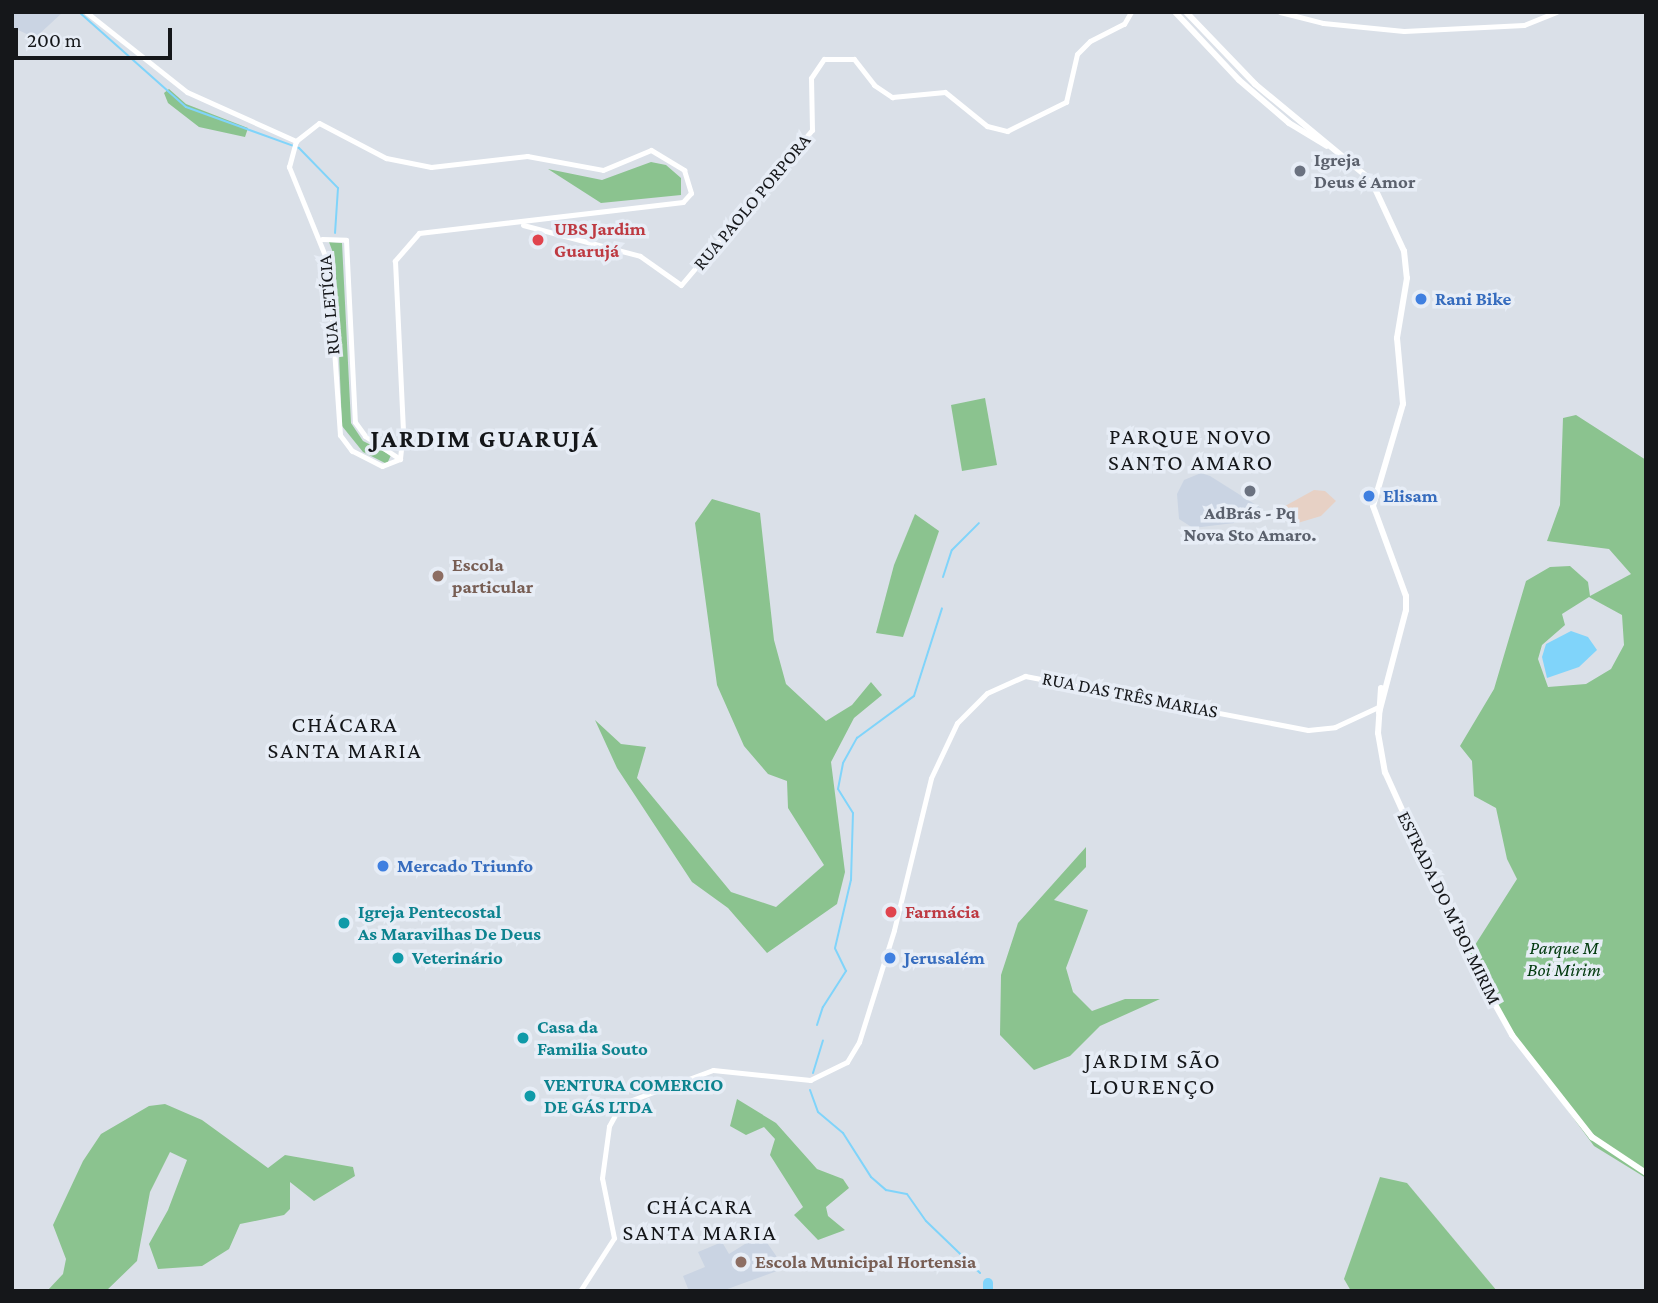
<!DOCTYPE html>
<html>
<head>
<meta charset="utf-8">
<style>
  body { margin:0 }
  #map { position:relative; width:1658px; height:1303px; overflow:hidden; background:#dae0e8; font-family:"Crimson Pro",serif }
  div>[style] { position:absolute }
  .built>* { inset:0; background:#cad4e3 }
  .medical>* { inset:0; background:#e7d1c5 }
  .green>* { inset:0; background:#8bc38f }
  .water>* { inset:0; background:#80d4fa }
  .stream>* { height:2px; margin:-1px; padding:0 1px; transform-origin:1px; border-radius:1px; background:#80d4fa }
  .river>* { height:10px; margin:-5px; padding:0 5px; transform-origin:5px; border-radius:5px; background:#80d4fa }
  .minor>* { height:5px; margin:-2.5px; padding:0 2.5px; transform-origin:2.5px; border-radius:2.5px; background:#fff }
  .major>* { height:6px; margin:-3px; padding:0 3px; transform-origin:3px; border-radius:3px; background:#fff }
  .dots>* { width:19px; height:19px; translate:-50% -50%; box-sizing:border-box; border:4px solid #e7edf6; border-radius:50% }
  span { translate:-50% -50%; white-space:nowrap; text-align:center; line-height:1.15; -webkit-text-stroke:7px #e7edf6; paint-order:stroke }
  .worship-label { font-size:19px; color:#5b616d; font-weight:700 }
  .left { translate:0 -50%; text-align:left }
  .street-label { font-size:19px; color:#15171a }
  .health-label { font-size:19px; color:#be3a42; font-weight:700 }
  .shop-label { font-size:19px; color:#366cbe; font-weight:700 }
  .education-label { font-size:19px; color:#785e54; font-weight:700 }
  .culture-label { font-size:19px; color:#0d838f; font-weight:700 }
  .park-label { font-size:19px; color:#00390d; font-style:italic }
  .quarter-label { font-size:23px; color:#15171a; letter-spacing:2px }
  .district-label { font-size:26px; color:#15171a; font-weight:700; letter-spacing:2px }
  .frame { position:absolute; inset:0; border:14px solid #15171a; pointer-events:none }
  .scale { position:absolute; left:14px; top:28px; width:158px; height:32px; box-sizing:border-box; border:4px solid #15171a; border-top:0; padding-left:9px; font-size:21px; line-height:24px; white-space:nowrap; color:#15171a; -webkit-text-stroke:5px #e7edf6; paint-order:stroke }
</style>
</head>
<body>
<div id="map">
  <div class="built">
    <div style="clip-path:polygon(12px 12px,63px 12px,35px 38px,12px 27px)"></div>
    <div style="clip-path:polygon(1201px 473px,1210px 476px,1264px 510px,1234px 523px,1193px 528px,1179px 519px,1177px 494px,1184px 480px)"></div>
    <div style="clip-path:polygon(761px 1234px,779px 1260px,777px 1271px,722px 1291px,689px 1291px,683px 1276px,705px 1267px,698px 1252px,722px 1242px,729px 1254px)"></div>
  </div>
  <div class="medical">
    <div style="clip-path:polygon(1314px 490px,1325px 491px,1336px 501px,1321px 516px,1291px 525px,1285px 506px)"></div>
  </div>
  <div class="green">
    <div style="clip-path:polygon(169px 89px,186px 104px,248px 128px,245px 137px,199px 127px,168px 103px,164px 93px)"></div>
    <div style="clip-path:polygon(651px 162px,666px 165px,681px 178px,681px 195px,601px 203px,548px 169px,602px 180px)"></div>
    <div style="clip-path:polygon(329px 242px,342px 243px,351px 423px,363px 441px,391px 455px,387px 464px,363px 452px,342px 426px,335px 258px)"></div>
    <div style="clip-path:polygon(985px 398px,997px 465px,962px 471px,951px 405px)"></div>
    <div style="clip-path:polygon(evenodd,1576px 415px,1646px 460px,1646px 1178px,1594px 1146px,1512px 1035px,1468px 956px,1517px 879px,1507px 859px,1496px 808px,1474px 796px,1472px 761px,1460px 746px,1494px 689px,1526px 581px,1550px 567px,1570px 566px,1588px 582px,1590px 596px,1631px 574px,1609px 549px,1547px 541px,1560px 505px,1563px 418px,1576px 415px,1589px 597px,1622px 615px,1624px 645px,1611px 669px,1586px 684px,1548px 687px,1538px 659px,1542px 645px,1565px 625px,1562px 614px,1589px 597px)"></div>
    <div style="clip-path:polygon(712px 499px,760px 513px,774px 640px,786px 684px,826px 721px,852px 705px,871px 682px,882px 695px,854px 718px,831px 762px,845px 872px,837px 904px,767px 953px,728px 908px,692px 882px,617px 768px,595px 720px,621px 744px,646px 747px,637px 778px,731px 892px,776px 907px,824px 865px,788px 808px,787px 781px,768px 774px,744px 746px,717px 685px,695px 523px)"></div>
    <div style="clip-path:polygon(915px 514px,939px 531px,903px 637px,876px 633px,894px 565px)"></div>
    <div style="clip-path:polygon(1086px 847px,1086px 867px,1054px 900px,1088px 910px,1066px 968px,1073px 992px,1092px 1011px,1125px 999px,1160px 999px,1100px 1026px,1070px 1056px,1034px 1070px,1000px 1035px,1001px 975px,1018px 923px)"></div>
    <div style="clip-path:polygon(737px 1099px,776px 1123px,817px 1169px,843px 1179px,849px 1188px,826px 1207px,828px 1216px,845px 1230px,818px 1240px,794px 1215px,803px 1207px,770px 1155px,775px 1139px,764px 1127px,746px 1135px,730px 1126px)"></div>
    <div style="clip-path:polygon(165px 1104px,202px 1120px,268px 1168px,285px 1155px,353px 1167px,355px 1176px,314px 1201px,290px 1182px,290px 1209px,284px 1215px,240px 1224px,229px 1249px,202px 1266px,158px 1269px,149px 1244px,168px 1210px,187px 1160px,170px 1152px,150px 1192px,137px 1261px,106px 1291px,47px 1291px,63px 1274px,66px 1259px,53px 1225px,83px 1161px,101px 1134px,149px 1106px)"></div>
    <div style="clip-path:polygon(1380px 1177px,1407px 1183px,1497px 1291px,1351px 1291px,1344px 1279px)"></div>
  </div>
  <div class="water">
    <div style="clip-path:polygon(1571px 631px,1588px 637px,1597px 650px,1579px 667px,1547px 678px,1542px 657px,1546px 644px)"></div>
  </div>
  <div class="stream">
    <div style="left:79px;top:12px;width:143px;rotate:41.6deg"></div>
    <div style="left:186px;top:107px;width:120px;rotate:19.9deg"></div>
    <div style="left:299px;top:148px;width:56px;rotate:45.7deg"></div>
    <div style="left:338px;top:188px;width:45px;rotate:93.8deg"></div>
    <div style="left:943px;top:577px;width:28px;rotate:-72deg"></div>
    <div style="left:952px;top:550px;width:38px;rotate:-45deg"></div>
    <div style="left:817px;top:1025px;width:19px;rotate:-72deg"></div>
    <div style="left:823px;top:1007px;width:43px;rotate:-57.4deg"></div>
    <div style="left:846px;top:971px;width:25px;rotate:-116deg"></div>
    <div style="left:835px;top:948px;width:70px;rotate:-76.8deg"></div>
    <div style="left:851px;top:880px;width:67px;rotate:-88.3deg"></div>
    <div style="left:853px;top:813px;width:28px;rotate:-122deg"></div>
    <div style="left:838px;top:789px;width:26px;rotate:-79deg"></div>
    <div style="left:843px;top:763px;width:29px;rotate:-61deg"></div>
    <div style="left:857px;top:738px;width:71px;rotate:-36.4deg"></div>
    <div style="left:914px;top:696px;width:92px;rotate:-72.3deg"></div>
    <div style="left:813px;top:1073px;width:34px;rotate:-73deg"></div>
    <div style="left:810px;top:1090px;width:23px;rotate:70deg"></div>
    <div style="left:818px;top:1112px;width:33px;rotate:40deg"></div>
    <div style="left:843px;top:1133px;width:52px;rotate:57.5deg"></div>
    <div style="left:871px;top:1177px;width:20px;rotate:41deg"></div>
    <div style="left:886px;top:1190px;width:21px;rotate:11deg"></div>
    <div style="left:907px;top:1194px;width:33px;rotate:55deg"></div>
    <div style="left:926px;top:1221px;width:75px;rotate:43.9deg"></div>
  </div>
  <div class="river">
    <div style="left:988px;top:1291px;width:8px;rotate:-90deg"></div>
  </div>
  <div class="minor">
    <div style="left:86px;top:12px;width:129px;rotate:38.4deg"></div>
    <div style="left:187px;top:92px;width:120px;rotate:24.2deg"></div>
    <div style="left:1280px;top:12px;width:44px;rotate:14.3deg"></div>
    <div style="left:1323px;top:23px;width:81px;rotate:5.6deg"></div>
    <div style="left:1404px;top:31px;width:120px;rotate:-2.9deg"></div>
    <div style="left:1524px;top:25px;width:35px;rotate:-22deg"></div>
    <div style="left:319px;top:123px;width:76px;rotate:27.6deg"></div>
    <div style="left:386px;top:158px;width:46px;rotate:11.3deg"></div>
    <div style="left:431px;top:167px;width:97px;rotate:-6.5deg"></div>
    <div style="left:527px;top:156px;width:77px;rotate:10.4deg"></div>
    <div style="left:603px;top:170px;width:52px;rotate:-22.6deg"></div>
    <div style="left:651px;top:150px;width:39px;rotate:31deg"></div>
    <div style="left:684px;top:170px;width:24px;rotate:73deg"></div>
    <div style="left:691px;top:193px;width:12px;rotate:132deg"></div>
    <div style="left:683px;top:202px;width:266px;rotate:173.3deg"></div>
    <div style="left:419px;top:233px;width:37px;rotate:131deg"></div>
    <div style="left:395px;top:261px;width:169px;rotate:87.3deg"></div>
    <div style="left:403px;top:430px;width:29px;rotate:96deg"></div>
    <div style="left:400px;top:459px;width:19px;rotate:159deg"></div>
    <div style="left:382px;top:466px;width:34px;rotate:-153deg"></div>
    <div style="left:352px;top:451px;width:20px;rotate:-127deg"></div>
    <div style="left:340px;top:435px;width:172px;rotate:-94deg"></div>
    <div style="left:328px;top:263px;width:104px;rotate:-112.1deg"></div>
    <div style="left:289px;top:167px;width:27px;rotate:-75deg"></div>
    <div style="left:296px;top:141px;width:29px;rotate:-38deg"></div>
    <div style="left:523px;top:225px;width:121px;rotate:14.8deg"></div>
    <div style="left:640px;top:256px;width:50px;rotate:35.3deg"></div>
    <div style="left:681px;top:285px;width:203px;rotate:-49.8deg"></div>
    <div style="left:812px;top:130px;width:52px;rotate:-91.1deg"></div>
    <div style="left:811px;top:78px;width:23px;rotate:-56deg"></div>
    <div style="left:824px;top:59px;width:30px"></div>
    <div style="left:854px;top:59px;width:33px;rotate:52deg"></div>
    <div style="left:874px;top:85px;width:22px;rotate:34deg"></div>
    <div style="left:892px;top:97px;width:53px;rotate:-5.4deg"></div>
    <div style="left:945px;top:92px;width:54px;rotate:39deg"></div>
    <div style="left:987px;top:126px;width:21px;rotate:14deg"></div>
    <div style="left:1007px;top:131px;width:66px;rotate:-26.2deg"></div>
    <div style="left:1066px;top:102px;width:49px;rotate:-77.1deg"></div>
    <div style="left:1077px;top:54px;width:18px;rotate:-45deg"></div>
    <div style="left:1090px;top:41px;width:38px;rotate:-27deg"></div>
    <div style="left:1124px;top:24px;width:14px;rotate:-60deg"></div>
    <div style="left:322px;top:239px;width:24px;rotate:2deg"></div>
    <div style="left:346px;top:240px;width:182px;rotate:87.2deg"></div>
    <div style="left:355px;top:422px;width:17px;rotate:54deg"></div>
    <div style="left:365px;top:436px;width:42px;rotate:33.3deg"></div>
    <div style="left:580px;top:1291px;width:63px;rotate:-57.3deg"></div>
    <div style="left:614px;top:1238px;width:61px;rotate:-101.3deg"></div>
    <div style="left:602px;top:1178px;width:52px;rotate:-82.3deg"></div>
    <div style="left:609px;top:1126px;width:25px;rotate:-61deg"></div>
    <div style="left:621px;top:1104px;width:98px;rotate:-20.3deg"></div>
    <div style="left:713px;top:1070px;width:98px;rotate:5.9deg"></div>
    <div style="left:810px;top:1080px;width:41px;rotate:-25.9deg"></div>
    <div style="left:847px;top:1062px;width:23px;rotate:-59deg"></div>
    <div style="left:859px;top:1042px;width:117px;rotate:-72.6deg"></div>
    <div style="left:894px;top:930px;width:156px;rotate:-76.3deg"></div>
    <div style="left:931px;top:778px;width:61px;rotate:-64.7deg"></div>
    <div style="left:957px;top:723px;width:42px;rotate:-45deg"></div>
    <div style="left:987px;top:693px;width:42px;rotate:-24.1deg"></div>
    <div style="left:1025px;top:676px;width:288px;rotate:10.8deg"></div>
    <div style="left:1308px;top:730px;width:27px;rotate:-6deg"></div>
    <div style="left:1335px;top:727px;width:47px;rotate:-24.9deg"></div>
  </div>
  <div class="major">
    <div style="left:1175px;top:12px;width:93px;rotate:46.7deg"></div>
    <div style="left:1239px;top:80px;width:66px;rotate:40.7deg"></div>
    <div style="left:1289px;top:123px;width:44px;rotate:31.2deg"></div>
    <div style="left:1186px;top:12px;width:100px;rotate:46.2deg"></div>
    <div style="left:1255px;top:84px;width:151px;rotate:39.6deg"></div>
    <div style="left:1371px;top:180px;width:78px;rotate:65.1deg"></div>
    <div style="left:1404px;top:251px;width:27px;rotate:84deg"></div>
    <div style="left:1407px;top:278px;width:61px;rotate:99.5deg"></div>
    <div style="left:1397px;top:338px;width:66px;rotate:84.8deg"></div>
    <div style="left:1403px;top:404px;width:106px;rotate:106.4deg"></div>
    <div style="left:1373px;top:506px;width:96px;rotate:69.9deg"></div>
    <div style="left:1406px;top:596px;width:14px;rotate:90deg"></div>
    <div style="left:1406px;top:610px;width:106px;rotate:104.7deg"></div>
    <div style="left:1381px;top:688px;width:45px;rotate:93.8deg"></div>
    <div style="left:1378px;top:733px;width:40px;rotate:80deg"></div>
    <div style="left:1385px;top:772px;width:200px;rotate:65.7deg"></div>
    <div style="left:1467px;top:954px;width:93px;rotate:60.9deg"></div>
    <div style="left:1512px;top:1035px;width:130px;rotate:51.9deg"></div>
    <div style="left:1592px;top:1137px;width:65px;rotate:33.7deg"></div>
  </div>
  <div class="dots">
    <div style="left:1300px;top:171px;background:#6b7280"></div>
    <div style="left:538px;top:240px;background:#e0444e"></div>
    <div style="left:1421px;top:299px;background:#3f7fe0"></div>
    <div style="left:1250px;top:491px;background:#6b7280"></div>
    <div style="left:1369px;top:496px;background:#3f7fe0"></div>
    <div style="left:438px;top:576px;background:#8d6e63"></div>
    <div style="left:383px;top:866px;background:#3f7fe0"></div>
    <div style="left:891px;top:912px;background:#e0444e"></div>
    <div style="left:344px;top:923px;background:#0f9aa8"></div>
    <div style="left:398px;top:958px;background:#0f9aa8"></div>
    <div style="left:890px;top:958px;background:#3f7fe0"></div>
    <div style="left:523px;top:1038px;background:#0f9aa8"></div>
    <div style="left:530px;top:1096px;background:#0f9aa8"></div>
    <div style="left:741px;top:1262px;background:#8d6e63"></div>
  </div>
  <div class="worship-label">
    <span class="left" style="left:1314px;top:171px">Igreja<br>Deus é Amor</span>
    <span style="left:1250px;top:524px">AdBrás - Pq<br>Nova Sto Amaro.</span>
  </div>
  <div class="street-label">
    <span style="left:752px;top:202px;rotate:-50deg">RUA PAOLO PORPORA</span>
    <span style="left:329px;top:305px;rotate:-95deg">RUA LETÍCIA</span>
    <span style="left:1130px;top:695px;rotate:11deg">RUA DAS TRÊS MARIAS</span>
    <span style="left:1449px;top:908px;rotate:64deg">ESTRADA DO M'BOI MIRIM</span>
  </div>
  <div class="health-label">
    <span class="left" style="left:554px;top:240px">UBS Jardim<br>Guarujá</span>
    <span class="left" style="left:905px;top:912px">Farmácia</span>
  </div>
  <div class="shop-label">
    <span class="left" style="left:1435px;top:299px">Rani Bike</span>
    <span class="left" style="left:1383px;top:496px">Elisam</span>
    <span class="left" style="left:397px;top:866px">Mercado Triunfo</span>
    <span class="left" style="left:904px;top:958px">Jerusalém</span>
  </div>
  <div class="education-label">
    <span class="left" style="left:452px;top:576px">Escola<br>particular</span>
    <span class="left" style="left:755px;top:1262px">Escola Municipal Hortensia</span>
  </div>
  <div class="culture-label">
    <span class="left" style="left:358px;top:923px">Igreja Pentecostal<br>As Maravilhas De Deus</span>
    <span class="left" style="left:412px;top:958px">Veterinário</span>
    <span class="left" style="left:537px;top:1038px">Casa da<br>Familia Souto</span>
    <span class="left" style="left:544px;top:1096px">VENTURA COMERCIO<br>DE GÁS LTDA</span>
  </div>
  <div class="park-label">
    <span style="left:1564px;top:959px">Parque M<br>Boi Mirim</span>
  </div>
  <div class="quarter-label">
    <span style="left:1191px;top:449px">PARQUE NOVO<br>SANTO AMARO</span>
    <span style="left:345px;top:737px">CHÁCARA<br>SANTA MARIA</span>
    <span style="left:1153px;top:1073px">JARDIM SÃO<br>LOURENÇO</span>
    <span style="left:700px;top:1219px">CHÁCARA<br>SANTA MARIA</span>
  </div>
  <div class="district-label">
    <span style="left:485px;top:439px">JARDIM GUARUJÁ</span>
  </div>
  <div class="frame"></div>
  <div class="scale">200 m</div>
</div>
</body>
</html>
